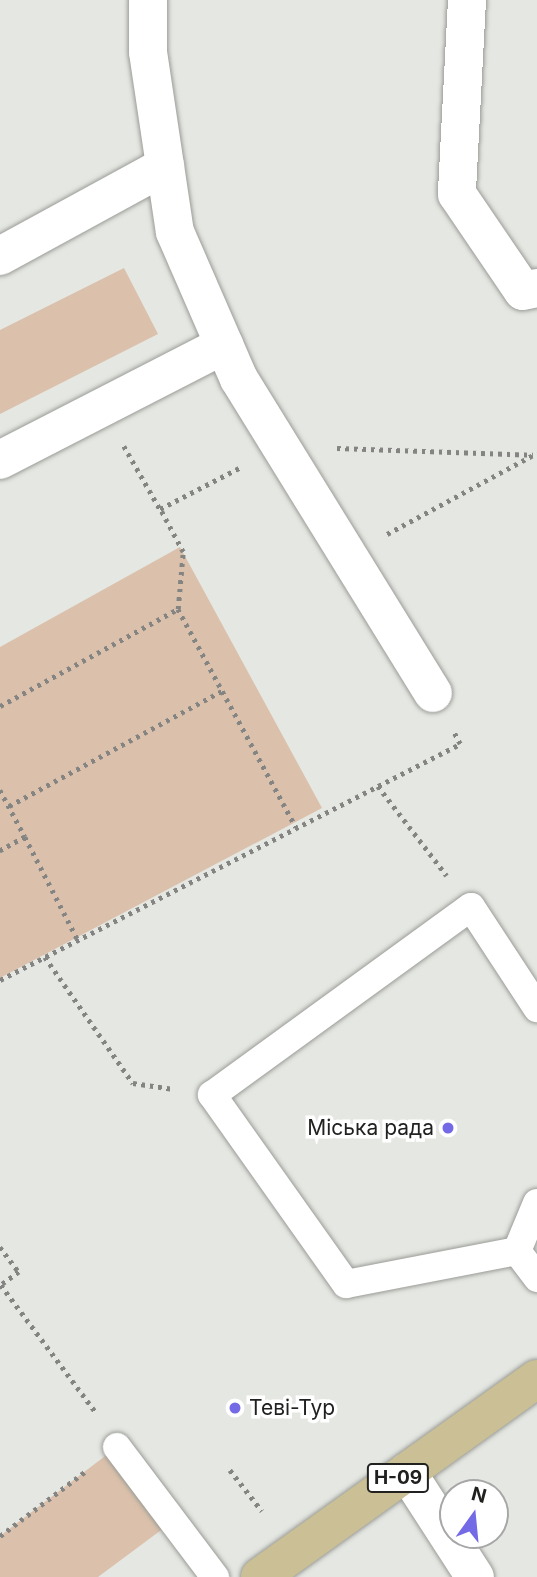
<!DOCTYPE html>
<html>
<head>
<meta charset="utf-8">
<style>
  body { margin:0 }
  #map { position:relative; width:537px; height:1577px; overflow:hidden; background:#e5e7e2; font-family:Inter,sans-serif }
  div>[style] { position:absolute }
  .green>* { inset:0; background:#dbc1ab }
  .path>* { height:4.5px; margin-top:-2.25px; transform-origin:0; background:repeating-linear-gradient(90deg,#848582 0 3.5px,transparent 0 8.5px) }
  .roads { filter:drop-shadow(0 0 2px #9a9c97) drop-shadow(0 0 2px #9a9c97) }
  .service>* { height:28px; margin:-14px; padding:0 14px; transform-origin:14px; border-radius:14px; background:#fff }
  .minor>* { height:38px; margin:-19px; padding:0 19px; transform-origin:19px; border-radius:19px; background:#fff }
  .primary>* { height:38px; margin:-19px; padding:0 19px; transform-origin:19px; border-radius:19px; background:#cabf95 }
  .dots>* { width:19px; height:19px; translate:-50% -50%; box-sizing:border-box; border:4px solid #fff; border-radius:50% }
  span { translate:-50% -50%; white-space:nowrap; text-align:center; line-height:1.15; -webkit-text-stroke:7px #fff; paint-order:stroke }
  .shield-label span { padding:2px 5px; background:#fff; border:2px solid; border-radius:5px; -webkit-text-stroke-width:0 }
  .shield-label { font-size:19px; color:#212220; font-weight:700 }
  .poi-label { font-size:21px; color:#212220 }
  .right { translate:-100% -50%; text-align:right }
  .left { translate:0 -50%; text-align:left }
  .north { position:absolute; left:439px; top:1479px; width:70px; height:70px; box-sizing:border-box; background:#fff; border:2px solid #a6a7a6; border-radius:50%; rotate:15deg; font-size:19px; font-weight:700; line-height:28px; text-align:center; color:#212220 }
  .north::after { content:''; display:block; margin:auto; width:24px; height:32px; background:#746ae5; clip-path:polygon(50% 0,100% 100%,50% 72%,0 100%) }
</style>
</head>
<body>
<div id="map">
  <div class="green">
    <div style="clip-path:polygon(124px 268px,158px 334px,0 414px,0 330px)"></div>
    <div style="clip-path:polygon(180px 547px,322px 808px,0 978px,0 647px)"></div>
    <div style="clip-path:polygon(117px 1447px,172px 1522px,98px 1577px,0 1577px,0 1536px)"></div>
  </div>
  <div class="path">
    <div style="left:124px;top:446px;width:73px;rotate:60.3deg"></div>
    <div style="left:337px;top:448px;width:196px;rotate:2deg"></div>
    <div style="left:387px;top:534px;width:170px;rotate:-28.4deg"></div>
    <div style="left:178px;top:609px;width:57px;rotate:-85deg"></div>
    <div style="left:183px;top:552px;width:49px;rotate:-118.1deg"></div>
    <div style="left:160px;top:509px;width:89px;rotate:-27.4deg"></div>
    <div style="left:0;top:706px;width:203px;rotate:-28.6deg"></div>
    <div style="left:178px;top:609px;width:248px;rotate:61.6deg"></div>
    <div style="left:378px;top:786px;width:113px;rotate:52.5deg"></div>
    <div style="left:0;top:790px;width:53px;rotate:62deg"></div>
    <div style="left:25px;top:837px;width:29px;rotate:151deg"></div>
    <div style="left:9px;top:806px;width:242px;rotate:-28.4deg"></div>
    <div style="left:25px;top:837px;width:116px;rotate:62.8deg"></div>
    <div style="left:45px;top:957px;width:154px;rotate:55.1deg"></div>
    <div style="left:133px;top:1083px;width:41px;rotate:8.3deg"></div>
    <div style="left:0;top:980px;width:517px;rotate:-27.16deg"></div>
    <div style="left:460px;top:744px;width:15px;rotate:-118deg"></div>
    <div style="left:0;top:1247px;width:31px;rotate:53deg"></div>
    <div style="left:19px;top:1272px;width:22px;rotate:144deg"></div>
    <div style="left:1px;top:1285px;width:161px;rotate:53.3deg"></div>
    <div style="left:230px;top:1470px;width:52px;rotate:52deg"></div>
    <div style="left:0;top:1536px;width:108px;rotate:-37.1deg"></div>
  </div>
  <div class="roads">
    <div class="service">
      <div style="left:517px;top:1251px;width:174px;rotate:169.1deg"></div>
      <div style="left:346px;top:1284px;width:232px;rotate:-125.3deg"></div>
      <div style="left:212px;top:1095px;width:320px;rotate:-36deg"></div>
      <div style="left:471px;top:907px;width:121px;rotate:56.8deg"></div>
      <div style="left:517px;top:1251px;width:52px;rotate:-67.4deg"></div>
      <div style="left:517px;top:1251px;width:34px;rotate:53deg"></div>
      <div style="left:117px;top:1447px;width:163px;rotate:53deg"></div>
    </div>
    <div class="minor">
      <div style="left:148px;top:0;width:52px;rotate:90deg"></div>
      <div style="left:148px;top:52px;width:182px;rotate:81.5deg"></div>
      <div style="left:175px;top:232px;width:160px;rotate:66.5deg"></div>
      <div style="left:239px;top:379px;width:369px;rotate:58.3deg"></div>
      <div style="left:467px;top:0;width:194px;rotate:93deg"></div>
      <div style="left:457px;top:194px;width:117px;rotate:55.8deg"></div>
      <div style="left:523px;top:291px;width:14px;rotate:-12deg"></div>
      <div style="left:0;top:256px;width:188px;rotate:-28.6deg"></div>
      <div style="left:0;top:460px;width:252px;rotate:-27.2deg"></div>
      <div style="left:407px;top:1472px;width:125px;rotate:57.1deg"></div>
    </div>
    <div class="primary">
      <div style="left:260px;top:1577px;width:340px;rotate:-35.6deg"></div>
    </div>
  </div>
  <div class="dots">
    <div style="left:448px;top:1128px;background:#746ae5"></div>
    <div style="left:235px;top:1408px;background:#746ae5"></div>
  </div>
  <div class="shield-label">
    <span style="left:398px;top:1478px">Н-09</span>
  </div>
  <div class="poi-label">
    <span class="right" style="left:434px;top:1128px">Міська рада</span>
    <span class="left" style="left:249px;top:1408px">Теві-Тур</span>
  </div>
  <div class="north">N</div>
</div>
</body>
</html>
